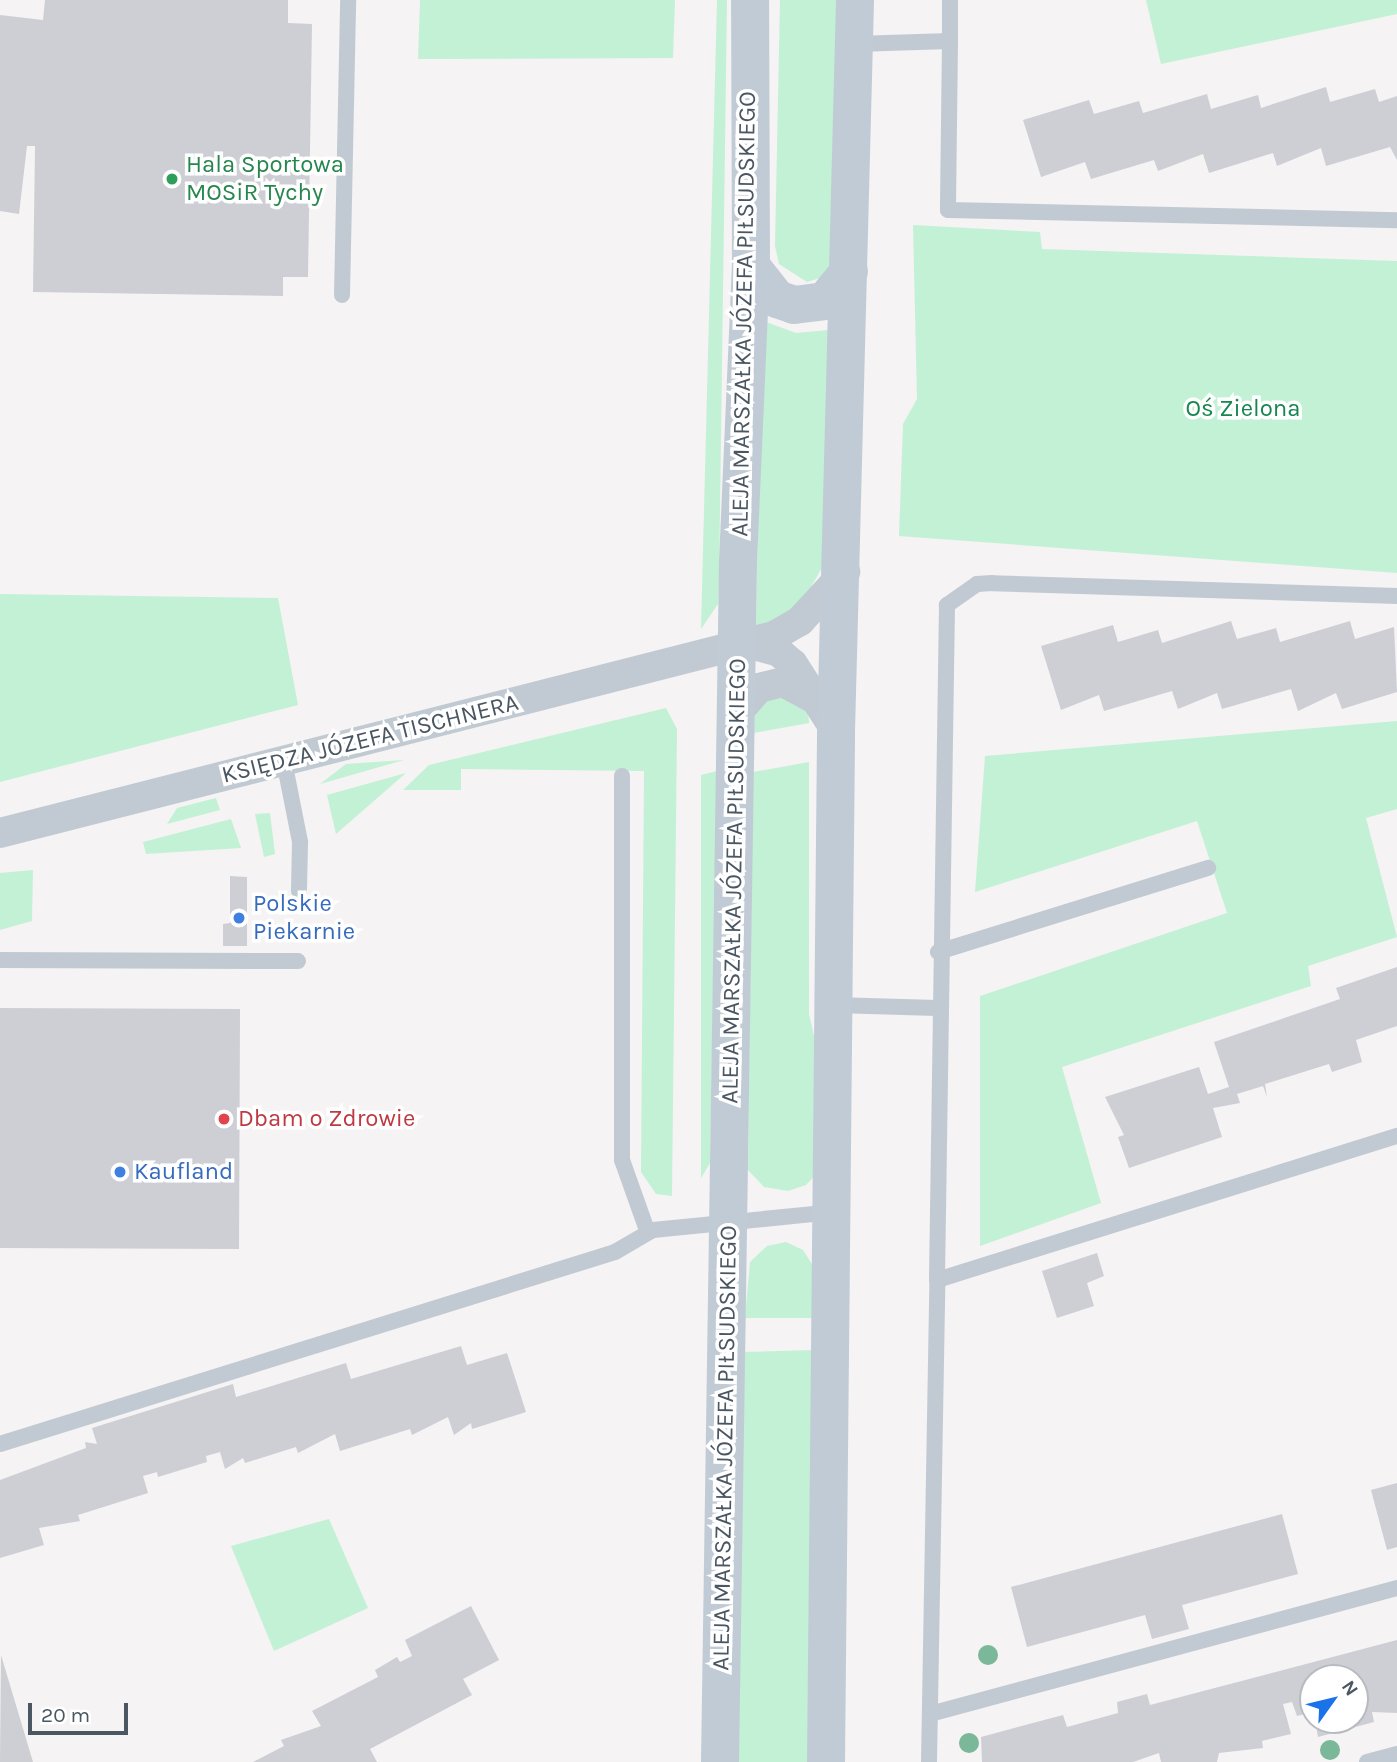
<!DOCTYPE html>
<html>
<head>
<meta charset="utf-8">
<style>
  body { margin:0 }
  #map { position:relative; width:1397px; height:1762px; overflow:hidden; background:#f5f3f3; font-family:Karla,sans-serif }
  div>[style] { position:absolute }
  .green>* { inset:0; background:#c3f1d5 }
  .building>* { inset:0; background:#cdcfd5 }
  .lane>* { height:16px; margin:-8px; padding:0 8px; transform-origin:8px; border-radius:8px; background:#c1cad2 }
  .street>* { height:30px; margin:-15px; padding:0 15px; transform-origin:15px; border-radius:15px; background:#c1cad2 }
  .secondary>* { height:38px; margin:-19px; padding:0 19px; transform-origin:19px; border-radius:19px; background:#c1cbd6 }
  .trees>* { width:20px; height:20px; margin:-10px; border-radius:50%; background:#7bb799 }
  .dots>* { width:19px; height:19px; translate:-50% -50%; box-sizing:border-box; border:4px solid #fff; border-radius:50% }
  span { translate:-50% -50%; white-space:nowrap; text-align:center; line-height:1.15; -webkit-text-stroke:7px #fff; paint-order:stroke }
  .leisure-label { font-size:24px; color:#27864d }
  .left { translate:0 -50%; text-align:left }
  .street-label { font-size:24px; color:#4a5661 }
  .park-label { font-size:24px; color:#17864f }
  .shop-label { font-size:24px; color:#366cbe }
  .health-label { font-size:24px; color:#be3a42 }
  .north { position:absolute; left:1299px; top:1664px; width:70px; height:70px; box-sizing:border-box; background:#fff; border:2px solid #b7bbc0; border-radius:50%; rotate:56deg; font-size:19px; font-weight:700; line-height:28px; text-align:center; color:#4a5661 }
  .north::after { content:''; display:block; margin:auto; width:24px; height:32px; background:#1a73e8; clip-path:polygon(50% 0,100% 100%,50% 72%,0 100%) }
  .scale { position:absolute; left:28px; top:1703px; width:100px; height:32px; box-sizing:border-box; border:4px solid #4a5661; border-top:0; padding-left:9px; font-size:21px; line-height:24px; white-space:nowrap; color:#4a5661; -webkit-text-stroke:5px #fff; paint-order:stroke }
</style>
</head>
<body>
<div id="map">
  <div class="green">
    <div style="clip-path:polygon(420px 0,675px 0,673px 58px,418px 59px)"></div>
    <div style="clip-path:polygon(717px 0,727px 0,719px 583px,718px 604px,701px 629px)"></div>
    <div style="clip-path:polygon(780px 0,837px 0,834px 259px,820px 278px,807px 282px,779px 264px,775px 246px)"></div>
    <div style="clip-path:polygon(1146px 0,1397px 0,1397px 14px,1161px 64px)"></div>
    <div style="clip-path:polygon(913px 225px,1040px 232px,1042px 249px,1397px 261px,1397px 573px,899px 536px,903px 424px,917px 399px)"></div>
    <div style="clip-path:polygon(766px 322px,796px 333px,828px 330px,828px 557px,798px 610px,756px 631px,761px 323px)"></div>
    <div style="clip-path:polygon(0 594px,278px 598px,298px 705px,0 782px)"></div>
    <div style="clip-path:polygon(773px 694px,808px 710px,809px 723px,754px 733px,755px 712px)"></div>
    <div style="clip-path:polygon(666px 708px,677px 729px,672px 1196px,656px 1194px,641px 1172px,644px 771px,461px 769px,461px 790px,403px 790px,429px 765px)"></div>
    <div style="clip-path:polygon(1397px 721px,1397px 809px,1366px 818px,1397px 937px,1308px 966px,1311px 986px,1062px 1067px,1101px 1203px,980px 1246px,980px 996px,1227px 913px,1197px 821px,975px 892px,985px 756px)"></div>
    <div style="clip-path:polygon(404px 760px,320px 784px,346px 764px)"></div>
    <div style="clip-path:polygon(809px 762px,809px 1014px,825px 1084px,820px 1170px,806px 1185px,788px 1191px,764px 1187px,748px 1170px,753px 772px)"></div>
    <div style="clip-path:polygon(717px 771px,710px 1163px,701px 1178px,701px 775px)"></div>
    <div style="clip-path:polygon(406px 773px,336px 834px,327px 795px)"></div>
    <div style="clip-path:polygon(216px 798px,220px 810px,167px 824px,177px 808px)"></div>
    <div style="clip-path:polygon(270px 813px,275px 854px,264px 857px,255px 814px)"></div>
    <div style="clip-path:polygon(231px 819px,241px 848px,146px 854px,143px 842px)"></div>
    <div style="clip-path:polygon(33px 870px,32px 921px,0 930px,0 873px)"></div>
    <div style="clip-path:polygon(786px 1242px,803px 1250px,815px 1269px,816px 1318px,745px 1318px,750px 1262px,767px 1246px)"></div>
    <div style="clip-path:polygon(815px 1350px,809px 1762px,737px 1762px,742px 1352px)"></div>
    <div style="clip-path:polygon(329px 1519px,368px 1608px,274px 1651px,231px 1546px)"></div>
  </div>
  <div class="building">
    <div style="clip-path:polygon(45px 0,288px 0,288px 23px,312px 24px,308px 277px,283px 277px,283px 296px,33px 292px,35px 146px,27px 146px,19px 214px,0 211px,0 15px,43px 20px)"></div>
    <div style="clip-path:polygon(1326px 87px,1330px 102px,1375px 89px,1379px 102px,1397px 96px,1397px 160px,1390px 147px,1326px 166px,1321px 148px,1277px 166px,1273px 153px,1209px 173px,1203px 154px,1158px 171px,1154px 160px,1091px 179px,1085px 162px,1041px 177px,1023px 120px,1089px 100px,1094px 114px,1139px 101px,1143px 113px,1207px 94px,1211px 109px,1258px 95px,1261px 108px)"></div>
    <div style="clip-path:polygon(1231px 621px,1237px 639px,1276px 628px,1280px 642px,1350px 621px,1355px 639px,1394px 627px,1397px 692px,1342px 709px,1336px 693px,1298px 711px,1291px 689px,1222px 709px,1217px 693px,1178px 709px,1172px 691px,1104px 711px,1099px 695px,1061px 710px,1041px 646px,1113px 625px,1118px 642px,1158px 630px,1162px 643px)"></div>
    <div style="clip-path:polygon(230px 876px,247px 877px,247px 946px,223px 946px,223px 924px,230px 923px)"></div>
    <div style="clip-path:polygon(1397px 967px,1397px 1026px,1356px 1040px,1362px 1062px,1332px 1072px,1329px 1064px,1265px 1084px,1267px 1097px,1263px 1086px,1237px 1094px,1240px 1103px,1213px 1108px,1222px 1137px,1129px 1168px,1118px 1137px,1124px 1135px,1105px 1097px,1199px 1067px,1208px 1094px,1229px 1087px,1214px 1042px,1340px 999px,1336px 988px)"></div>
    <div style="clip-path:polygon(0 1008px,240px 1009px,239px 1249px,0 1248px)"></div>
    <div style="clip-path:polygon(1097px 1253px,1104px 1276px,1087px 1283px,1094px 1306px,1057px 1318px,1042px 1271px)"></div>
    <div style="clip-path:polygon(461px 1346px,467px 1365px,507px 1353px,526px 1412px,472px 1429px,471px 1423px,454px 1435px,448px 1417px,412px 1435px,410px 1429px,340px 1451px,335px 1434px,298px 1453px,296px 1447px,245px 1463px,243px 1458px,225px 1469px,220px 1452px,206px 1456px,207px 1462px,158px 1477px,157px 1472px,143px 1476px,148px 1493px,78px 1515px,80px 1521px,39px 1528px,44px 1545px,0 1558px,0 1480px,86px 1448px,85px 1442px,97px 1444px,92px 1428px,233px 1384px,236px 1397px,346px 1363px,351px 1379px)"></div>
    <div style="clip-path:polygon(1397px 1483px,1397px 1547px,1387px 1550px,1371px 1490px)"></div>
    <div style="clip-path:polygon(1282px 1514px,1298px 1574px,1182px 1605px,1189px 1629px,1152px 1639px,1145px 1615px,1027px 1647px,1011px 1587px)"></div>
    <div style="clip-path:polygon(471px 1606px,499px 1660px,463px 1679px,472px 1695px,370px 1749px,377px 1762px,253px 1762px,284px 1746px,281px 1740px,321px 1726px,312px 1711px,378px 1677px,375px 1670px,397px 1657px,400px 1662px,412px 1656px,405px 1640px)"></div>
    <div style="clip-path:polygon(1397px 1640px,1397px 1713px,1372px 1712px,1374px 1722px,1318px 1737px,1315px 1720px,1355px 1720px,1355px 1678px,1313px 1678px,1313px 1712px,1297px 1716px,1292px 1702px,1283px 1704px,1291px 1734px,1262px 1741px,1263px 1748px,1219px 1753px,1217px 1762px,1161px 1762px,1159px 1753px,1133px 1762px,982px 1762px,981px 1737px,1063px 1715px,1067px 1727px,1118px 1713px,1117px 1702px,1147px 1694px,1150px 1705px)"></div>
    <div style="clip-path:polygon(1px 1655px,33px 1762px,0 1762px)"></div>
  </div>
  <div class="lane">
    <div style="left:950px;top:41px;width:41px;rotate:-90deg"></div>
    <div style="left:855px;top:44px;width:95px;rotate:-1.8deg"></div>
    <div style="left:950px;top:41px;width:169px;rotate:90.7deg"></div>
    <div style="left:948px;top:210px;width:449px;rotate:1.3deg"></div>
    <div style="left:342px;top:295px;width:295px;rotate:-88.8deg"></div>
    <div style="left:1397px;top:596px;width:405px;rotate:-178.2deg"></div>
    <div style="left:992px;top:583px;width:15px;rotate:176deg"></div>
    <div style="left:977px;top:584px;width:37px;rotate:145deg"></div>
    <div style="left:947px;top:605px;width:675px;rotate:90.85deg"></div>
    <div style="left:937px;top:1280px;width:482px;rotate:-17.4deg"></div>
    <div style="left:284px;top:761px;width:83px;rotate:78.8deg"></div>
    <div style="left:300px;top:842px;width:49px;rotate:91.2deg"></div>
    <div style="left:622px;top:776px;width:384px;rotate:90deg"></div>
    <div style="left:622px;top:1160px;width:77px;rotate:70.4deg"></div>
    <div style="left:938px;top:952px;width:283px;rotate:-17.3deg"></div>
    <div style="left:0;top:960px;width:298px;rotate:0.2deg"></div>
    <div style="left:834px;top:1005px;width:103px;rotate:1.7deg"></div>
    <div style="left:0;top:1444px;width:644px;rotate:-17.34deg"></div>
    <div style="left:615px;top:1252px;width:44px;rotate:-30.1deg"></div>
    <div style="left:653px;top:1230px;width:180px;rotate:-5.7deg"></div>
    <div style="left:930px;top:1714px;width:484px;rotate:-15.1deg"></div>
    <div style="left:929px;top:1762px;width:482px;rotate:-89deg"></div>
    <div style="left:1367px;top:1762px;width:31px;rotate:-15deg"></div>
  </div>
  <div class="street">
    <div style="left:746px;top:643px;width:34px;rotate:15deg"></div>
    <div style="left:779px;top:652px;width:18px;rotate:41deg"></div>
    <div style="left:793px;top:664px;width:80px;rotate:57.3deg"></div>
    <div style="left:738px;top:712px;width:32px;rotate:-49deg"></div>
    <div style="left:759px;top:688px;width:25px;rotate:-14deg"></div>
    <div style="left:783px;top:682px;width:36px;rotate:28deg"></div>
    <div style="left:0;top:833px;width:799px;rotate:-14.28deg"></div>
    <div style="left:774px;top:636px;width:30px;rotate:-30deg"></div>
    <div style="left:800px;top:621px;width:67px;rotate:-47.4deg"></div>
  </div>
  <div class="secondary">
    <div style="left:751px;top:266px;width:42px;rotate:51.8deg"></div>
    <div style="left:777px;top:299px;width:18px;rotate:19deg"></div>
    <div style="left:794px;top:305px;width:31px;rotate:-7deg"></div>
    <div style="left:825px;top:301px;width:38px;rotate:-51deg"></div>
    <div style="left:720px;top:1762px;width:1200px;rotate:-89.14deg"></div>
    <div style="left:738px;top:562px;width:296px;rotate:-87.5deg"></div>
    <div style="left:751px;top:266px;width:266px;rotate:-90.2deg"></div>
    <div style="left:826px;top:1762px;width:1031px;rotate:-89.44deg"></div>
    <div style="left:836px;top:731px;width:731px;rotate:-88.51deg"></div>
  </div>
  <div class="trees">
    <div style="left:988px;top:1655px"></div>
    <div style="left:969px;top:1743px"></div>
    <div style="left:1330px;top:1750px"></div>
  </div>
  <div class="dots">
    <div style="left:172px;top:179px;background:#2e9e5b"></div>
    <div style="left:239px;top:918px;background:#3f7fe0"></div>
    <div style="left:224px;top:1119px;background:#e0444e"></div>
    <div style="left:120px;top:1172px;background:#3f7fe0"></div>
  </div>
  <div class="leisure-label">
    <span class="left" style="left:186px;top:179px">Hala Sportowa<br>MOSiR Tychy</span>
  </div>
  <div class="street-label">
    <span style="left:744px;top:314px;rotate:-89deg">ALEJA MARSZAŁKA JÓZEFA PIŁSUDSKIEGO</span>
    <span style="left:370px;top:739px;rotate:-14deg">KSIĘDZA JÓZEFA TISCHNERA</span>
    <span style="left:734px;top:881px;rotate:-89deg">ALEJA MARSZAŁKA JÓZEFA PIŁSUDSKIEGO</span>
    <span style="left:725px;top:1448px;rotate:-89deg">ALEJA MARSZAŁKA JÓZEFA PIŁSUDSKIEGO</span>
  </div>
  <div class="park-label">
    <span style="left:1243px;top:409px">Oś Zielona</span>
  </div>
  <div class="shop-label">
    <span class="left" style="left:253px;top:918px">Polskie<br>Piekarnie</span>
    <span class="left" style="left:134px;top:1172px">Kaufland</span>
  </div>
  <div class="health-label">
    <span class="left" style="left:238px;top:1119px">Dbam o Zdrowie</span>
  </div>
  <div class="north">N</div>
  <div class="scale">20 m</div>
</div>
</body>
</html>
